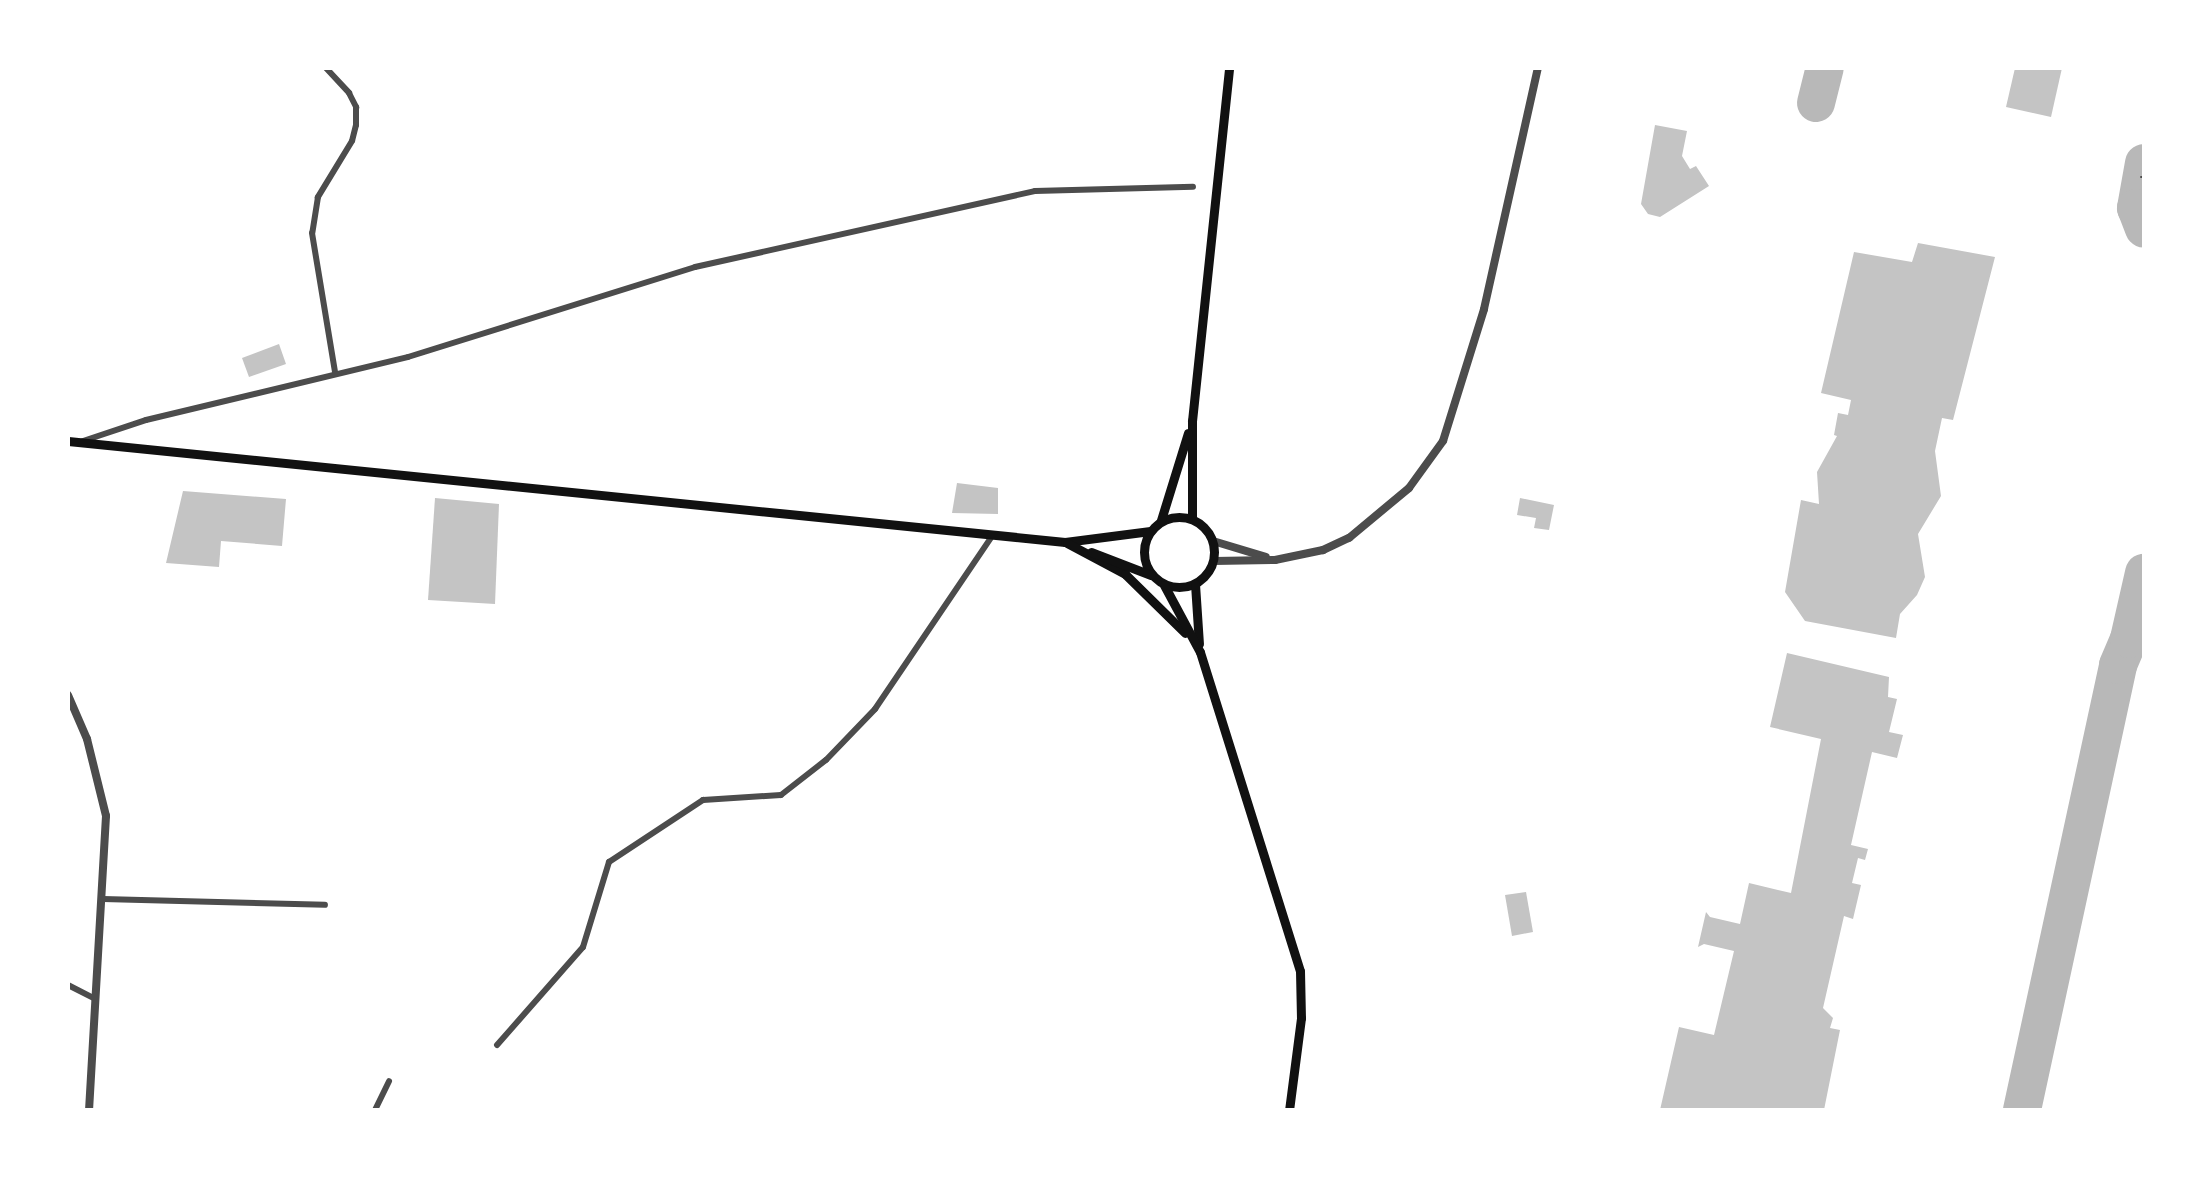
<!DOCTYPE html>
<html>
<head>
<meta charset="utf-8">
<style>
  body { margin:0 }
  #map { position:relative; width:2212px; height:1178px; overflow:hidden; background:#fff; font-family:"IBM Plex Serif",serif }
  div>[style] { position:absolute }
  .taxiway>* { height:38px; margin:-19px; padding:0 19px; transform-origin:19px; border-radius:19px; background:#b8b8b8 }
  .building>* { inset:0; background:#c4c4c4 }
  .service>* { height:2.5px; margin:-1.25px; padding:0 1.25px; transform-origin:1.25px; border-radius:1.25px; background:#4c4c4c }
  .minor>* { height:6px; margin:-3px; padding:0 3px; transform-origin:3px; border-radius:3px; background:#4c4c4c }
  .tertiary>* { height:8px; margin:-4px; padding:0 4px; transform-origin:4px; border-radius:4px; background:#4c4c4c }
  .secondary>* { height:9px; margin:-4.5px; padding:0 4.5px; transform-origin:4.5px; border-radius:4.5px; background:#111 }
  .secondary>.ring { margin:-4.5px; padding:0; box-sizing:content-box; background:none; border:9px solid #111; border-radius:50% }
  span { translate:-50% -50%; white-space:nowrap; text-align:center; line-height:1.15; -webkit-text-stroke:8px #fff; paint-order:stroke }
  .frame { position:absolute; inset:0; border:70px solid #fff; pointer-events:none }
</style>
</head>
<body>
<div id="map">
  <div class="taxiway">
    <div style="left:1816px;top:103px;width:36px;rotate:-76deg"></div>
    <div style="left:2144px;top:163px;width:46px;rotate:100.1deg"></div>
    <div style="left:2136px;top:208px;width:22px;rotate:69deg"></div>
    <div style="left:2022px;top:1110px;width:455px;rotate:-77.8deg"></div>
    <div style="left:2118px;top:665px;width:28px;rotate:-67deg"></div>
    <div style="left:2129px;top:639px;width:68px;rotate:-77.2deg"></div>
  </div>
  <div class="building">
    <div style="clip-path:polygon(2015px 68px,2062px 68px,2051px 117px,2006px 107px)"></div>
    <div style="clip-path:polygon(1655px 125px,1687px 131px,1682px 156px,1690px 169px,1696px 166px,1709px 186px,1660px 217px,1648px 214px,1641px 204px)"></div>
    <div style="clip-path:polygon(1918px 243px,1995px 257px,1953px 420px,1942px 418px,1935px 451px,1941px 496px,1918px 534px,1925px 577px,1917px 595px,1900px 614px,1896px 638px,1805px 621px,1785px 592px,1801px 500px,1819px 504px,1817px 472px,1837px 436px,1834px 435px,1838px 413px,1848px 415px,1851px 400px,1821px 393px,1854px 252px,1912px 262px)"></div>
    <div style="clip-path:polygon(279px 344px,286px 364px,249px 377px,242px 358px)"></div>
    <div style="clip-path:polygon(957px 483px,998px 488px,998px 514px,952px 513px)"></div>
    <div style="clip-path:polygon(183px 491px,286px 499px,282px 546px,221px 541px,219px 567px,166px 563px)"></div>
    <div style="clip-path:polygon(435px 498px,499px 504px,495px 604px,428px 600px)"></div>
    <div style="clip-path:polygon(1520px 498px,1554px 505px,1549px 530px,1534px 528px,1536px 518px,1517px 515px)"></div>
    <div style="clip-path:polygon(1787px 653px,1889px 677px,1888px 697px,1897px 699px,1889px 732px,1903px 735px,1897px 758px,1872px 752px,1851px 845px,1868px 849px,1865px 860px,1858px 858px,1852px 883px,1861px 885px,1853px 919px,1844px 916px,1823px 1008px,1833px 1018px,1830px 1028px,1840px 1030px,1824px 1110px,1660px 1110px,1679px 1027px,1714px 1035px,1734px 951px,1704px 944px,1698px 947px,1706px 912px,1710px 917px,1740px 924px,1749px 883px,1791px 893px,1821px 739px,1770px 727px)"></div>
    <div style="clip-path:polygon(1526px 892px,1533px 932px,1512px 936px,1505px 895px)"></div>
  </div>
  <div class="service">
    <div style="left:2141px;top:177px;width:3px"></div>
  </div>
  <div class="minor">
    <div style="left:326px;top:68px;width:34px;rotate:47deg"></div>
    <div style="left:349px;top:93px;width:16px;rotate:63deg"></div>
    <div style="left:356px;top:107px;width:18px;rotate:90deg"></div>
    <div style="left:356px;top:125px;width:16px;rotate:104deg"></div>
    <div style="left:352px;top:141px;width:66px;rotate:121.3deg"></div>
    <div style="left:318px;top:197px;width:36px;rotate:99deg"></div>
    <div style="left:312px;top:233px;width:141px;rotate:80.6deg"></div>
    <div style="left:83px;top:441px;width:66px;rotate:-18.4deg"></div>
    <div style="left:146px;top:420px;width:269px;rotate:-13.5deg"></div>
    <div style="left:408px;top:357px;width:301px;rotate:-17.4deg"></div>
    <div style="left:695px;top:267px;width:348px;rotate:-12.6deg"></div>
    <div style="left:1035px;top:191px;width:158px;rotate:-1.5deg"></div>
    <div style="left:103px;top:899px;width:222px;rotate:1.5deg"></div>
    <div style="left:68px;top:985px;width:30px;rotate:27deg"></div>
    <div style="left:497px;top:1045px;width:130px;rotate:-48.7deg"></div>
    <div style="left:583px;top:947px;width:89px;rotate:-73deg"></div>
    <div style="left:609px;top:862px;width:113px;rotate:-33.4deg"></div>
    <div style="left:703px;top:800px;width:78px;rotate:-3.7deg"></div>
    <div style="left:781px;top:795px;width:57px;rotate:-37.9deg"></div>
    <div style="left:826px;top:760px;width:71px;rotate:-46.1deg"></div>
    <div style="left:875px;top:709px;width:210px;rotate:-55.9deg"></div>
    <div style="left:375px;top:1110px;width:32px;rotate:-64deg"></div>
  </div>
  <div class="tertiary">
    <div style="left:1213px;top:541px;width:55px;rotate:16.8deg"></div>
    <div style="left:1214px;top:561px;width:61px;rotate:-0.9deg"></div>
    <div style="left:1275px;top:560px;width:49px;rotate:-11.8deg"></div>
    <div style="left:1323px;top:550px;width:29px;rotate:-25deg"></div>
    <div style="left:1349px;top:538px;width:78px;rotate:-39.8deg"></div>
    <div style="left:1409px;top:488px;width:58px;rotate:-54.1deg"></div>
    <div style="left:1443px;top:441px;width:138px;rotate:-72.7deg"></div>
    <div style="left:1484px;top:309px;width:247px;rotate:-77.4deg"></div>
    <div style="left:68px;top:695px;width:48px;rotate:66.6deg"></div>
    <div style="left:87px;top:739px;width:79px;rotate:76.1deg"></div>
    <div style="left:106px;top:816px;width:294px;rotate:93.3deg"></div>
  </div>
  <div class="secondary">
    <div style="left:68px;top:441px;width:1002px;rotate:5.78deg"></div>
    <div style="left:1065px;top:542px;width:86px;rotate:-7.4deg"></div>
    <div class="ring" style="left:1144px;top:517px;width:61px;height:61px"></div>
    <div style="left:1192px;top:518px;width:97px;rotate:-90deg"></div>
    <div style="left:1192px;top:421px;width:355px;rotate:-84deg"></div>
    <div style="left:1161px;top:520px;width:91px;rotate:-72.8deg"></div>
    <div style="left:1067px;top:543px;width:66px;rotate:28.1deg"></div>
    <div style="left:1125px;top:574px;width:84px;rotate:44.5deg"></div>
    <div style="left:1091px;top:552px;width:64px;rotate:21deg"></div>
    <div style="left:1195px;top:584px;width:60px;rotate:86.2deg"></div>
    <div style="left:1164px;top:585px;width:76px;rotate:61.8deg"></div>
    <div style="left:1200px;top:652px;width:334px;rotate:72.6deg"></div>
    <div style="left:1300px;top:971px;width:47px;rotate:88.8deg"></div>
    <div style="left:1301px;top:1018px;width:93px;rotate:97.4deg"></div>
  </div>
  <div class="frame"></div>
</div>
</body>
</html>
